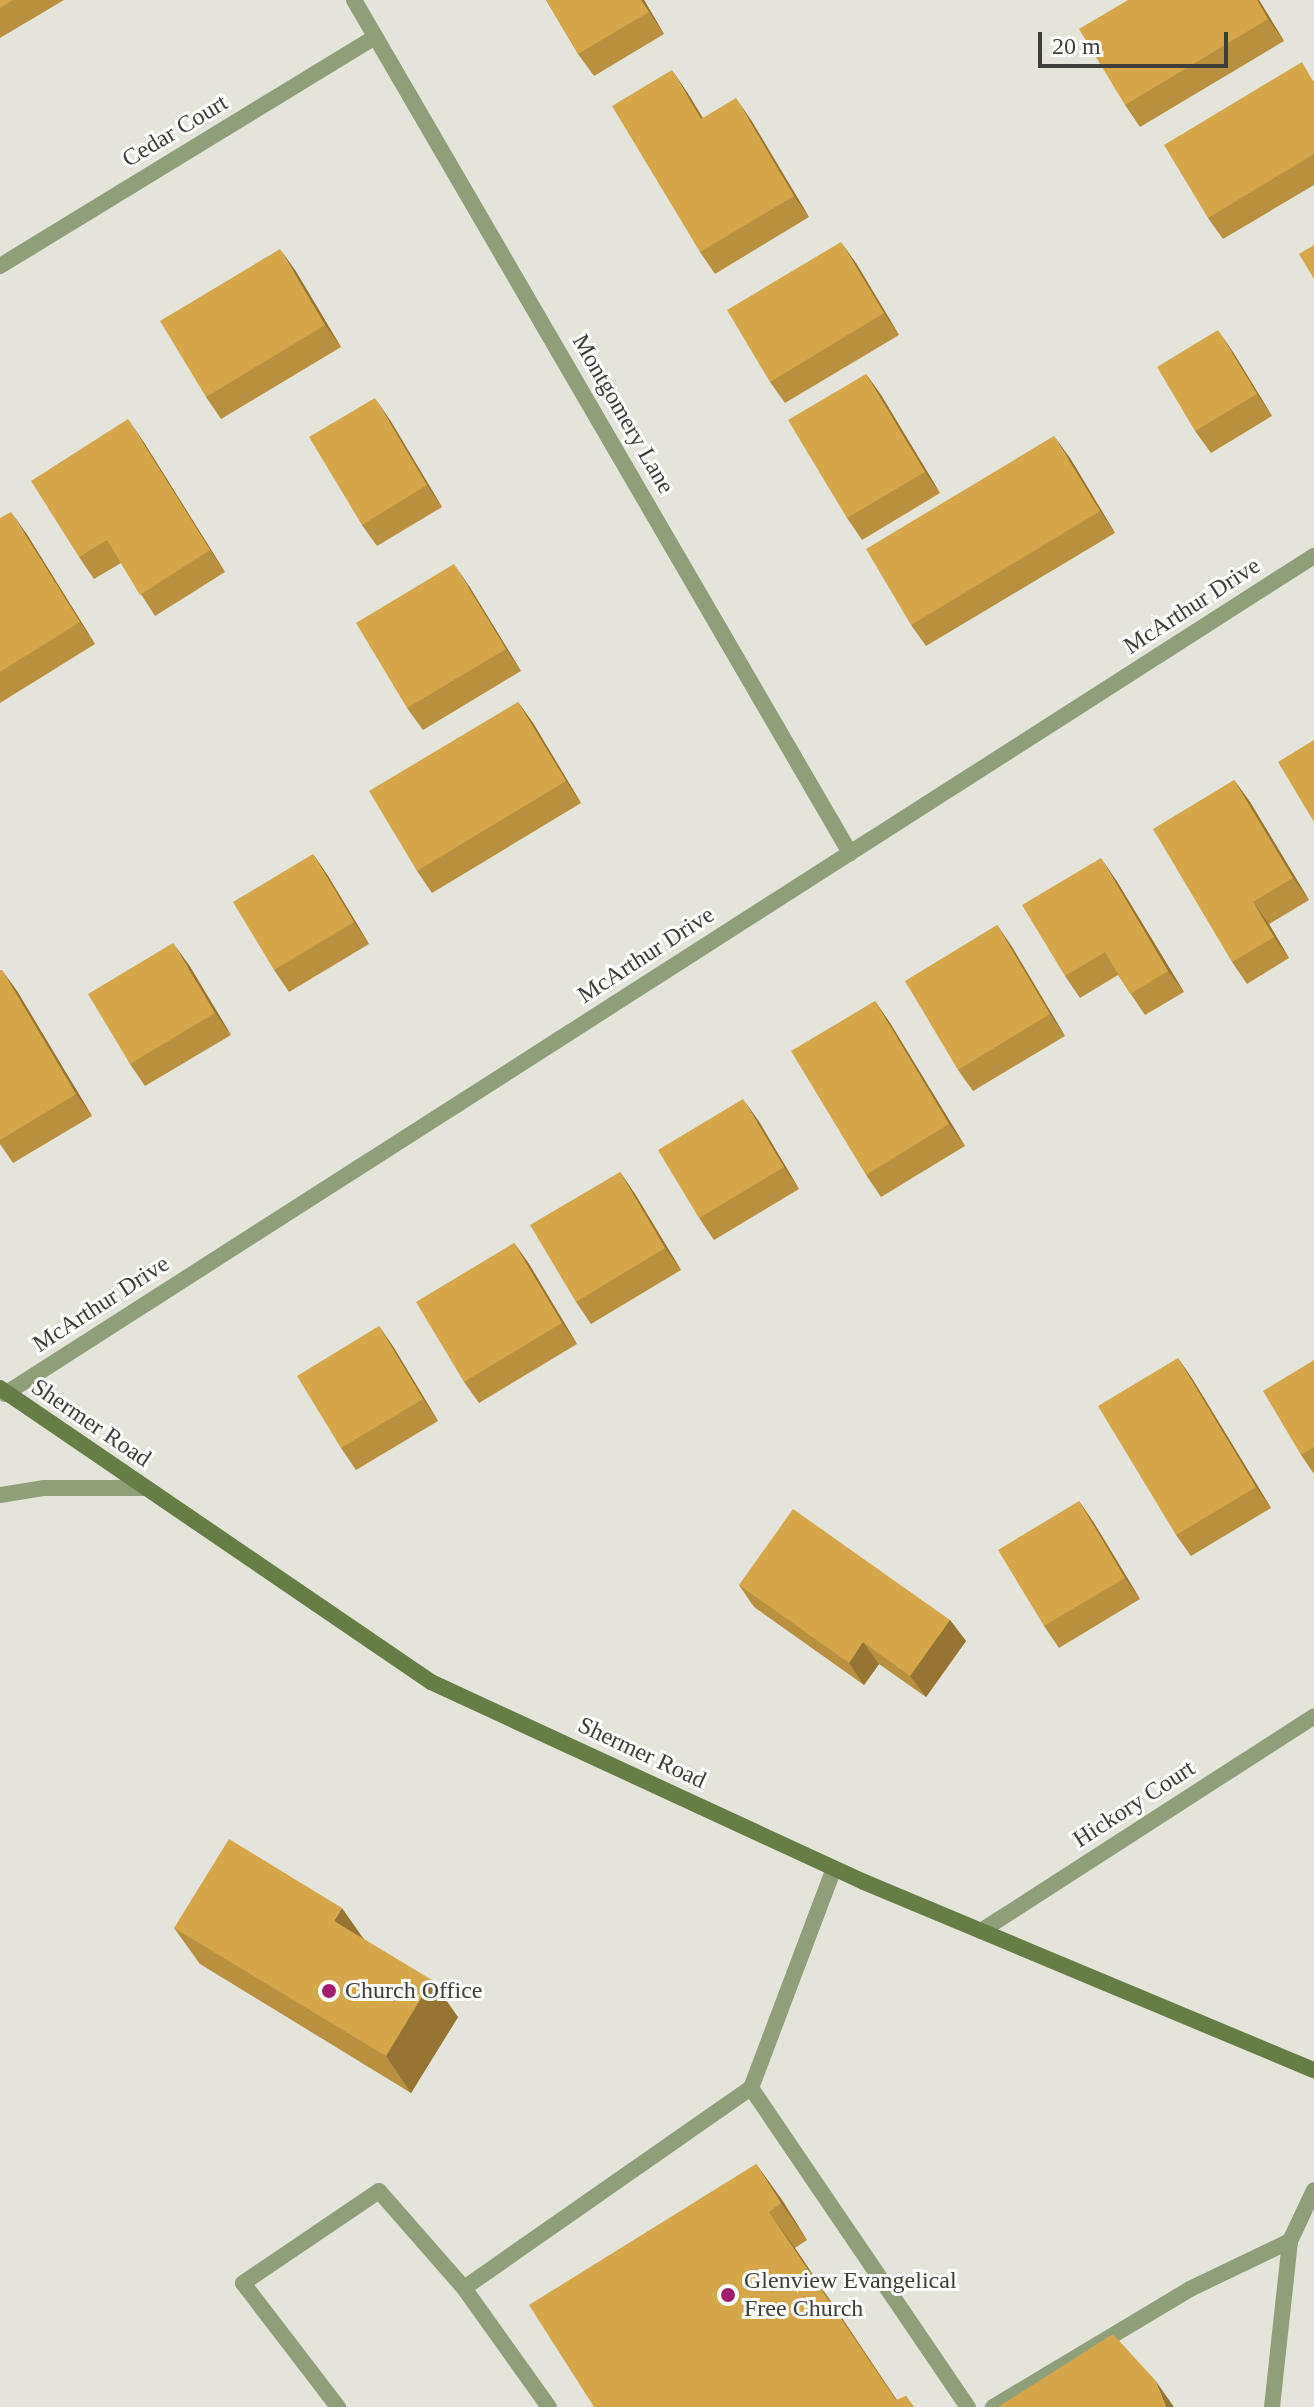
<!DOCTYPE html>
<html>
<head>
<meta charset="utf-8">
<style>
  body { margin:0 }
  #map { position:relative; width:1314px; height:2407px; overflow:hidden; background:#e4e4db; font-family:Georgia,serif }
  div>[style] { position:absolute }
  .lane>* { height:16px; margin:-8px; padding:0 8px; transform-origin:8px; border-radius:8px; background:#8e9f7a }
  .street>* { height:16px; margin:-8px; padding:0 8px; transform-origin:8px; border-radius:8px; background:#8e9f7a }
  .secondary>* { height:16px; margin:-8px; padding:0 8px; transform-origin:8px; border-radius:8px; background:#667d46 }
  .wall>* { inset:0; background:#b89040 }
  .shaded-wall>* { inset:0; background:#967534 }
  .building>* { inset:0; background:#d6a74a }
  .dots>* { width:22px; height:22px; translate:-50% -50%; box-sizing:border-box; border:4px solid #fffffe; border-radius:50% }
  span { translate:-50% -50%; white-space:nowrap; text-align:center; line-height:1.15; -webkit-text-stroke:6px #fffffe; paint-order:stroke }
  .street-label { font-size:24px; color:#3d3d3a }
  .poi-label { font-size:24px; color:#3d3d3a }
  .left { translate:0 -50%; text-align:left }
  .scale { position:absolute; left:1038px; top:32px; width:190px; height:36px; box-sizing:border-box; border:4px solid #3d3d3a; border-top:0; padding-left:10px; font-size:24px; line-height:28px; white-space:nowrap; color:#3d3d3a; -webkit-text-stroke:6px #fffffe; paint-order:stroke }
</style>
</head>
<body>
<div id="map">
  <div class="lane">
    <div style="left:0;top:1495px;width:45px;rotate:-9deg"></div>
    <div style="left:44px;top:1488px;width:100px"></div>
    <div style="left:751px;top:2088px;width:386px;rotate:55.8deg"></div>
    <div style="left:464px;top:2288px;width:350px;rotate:-34.9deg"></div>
    <div style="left:751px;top:2088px;width:235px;rotate:-69.3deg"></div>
    <div style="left:338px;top:2407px;width:156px;rotate:-127.5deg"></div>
    <div style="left:243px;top:2283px;width:164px;rotate:-34.1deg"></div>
    <div style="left:379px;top:2191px;width:129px;rotate:48.8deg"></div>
    <div style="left:464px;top:2288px;width:146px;rotate:54.5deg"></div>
    <div style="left:993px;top:2407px;width:230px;rotate:-30.9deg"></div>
    <div style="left:1190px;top:2289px;width:111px;rotate:-25.6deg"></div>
    <div style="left:1272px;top:2407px;width:167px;rotate:-83.8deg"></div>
    <div style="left:1290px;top:2241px;width:56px;rotate:-64.8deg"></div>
  </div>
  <div class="street">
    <div style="left:354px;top:0;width:987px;rotate:59.82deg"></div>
    <div style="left:0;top:266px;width:439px;rotate:-31.4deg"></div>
    <div style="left:5px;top:1394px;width:1554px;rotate:-32.63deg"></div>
    <div style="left:981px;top:1931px;width:396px;rotate:-32.8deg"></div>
  </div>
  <div class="secondary">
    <div style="left:0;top:1388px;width:522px;rotate:34.3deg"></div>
    <div style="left:431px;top:1682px;width:477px;rotate:24.8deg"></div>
    <div style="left:864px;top:1882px;width:488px;rotate:22.7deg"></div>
  </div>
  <div class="wall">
    <div style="clip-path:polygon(0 0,64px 0,0 38px)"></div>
    <div style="clip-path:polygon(546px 0,644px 0,664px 34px,594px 76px,578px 54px)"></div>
    <div style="clip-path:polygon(1128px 0,1259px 0,1284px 41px,1140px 127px,1125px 105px)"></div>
    <div style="clip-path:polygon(1314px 80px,1314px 185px,1223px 239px,1208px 218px)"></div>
    <div style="clip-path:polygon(687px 92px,703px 118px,751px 120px,809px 217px,715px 274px,700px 252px)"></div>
    <div style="clip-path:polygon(856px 263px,899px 335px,785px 403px,770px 382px)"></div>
    <div style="clip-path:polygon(295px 270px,341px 347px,221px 419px,206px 397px)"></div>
    <div style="clip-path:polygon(1233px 352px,1272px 416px,1211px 453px,1195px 431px)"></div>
    <div style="clip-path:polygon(866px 374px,881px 395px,940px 493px,862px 540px,847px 518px)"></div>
    <div style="clip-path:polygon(390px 420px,442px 507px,377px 546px,362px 525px)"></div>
    <div style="clip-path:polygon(143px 441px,225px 572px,155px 616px,121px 563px,94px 579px,79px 557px)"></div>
    <div style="clip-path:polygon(1070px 458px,1115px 533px,926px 646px,911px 625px)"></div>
    <div style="clip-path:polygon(0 518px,26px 533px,95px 644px,0 703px)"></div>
    <div style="clip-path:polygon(469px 586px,521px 671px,423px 730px,407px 708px)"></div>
    <div style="clip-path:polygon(518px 702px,533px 723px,581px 803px,432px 893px,417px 871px)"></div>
    <div style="clip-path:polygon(1234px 780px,1250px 802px,1309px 900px,1269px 924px,1289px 958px,1247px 984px,1232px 962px)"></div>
    <div style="clip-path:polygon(313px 854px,328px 876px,369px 944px,289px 992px,274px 970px)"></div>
    <div style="clip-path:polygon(1116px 880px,1184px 992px,1145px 1015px,1118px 975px,1080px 998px,1065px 976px)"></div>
    <div style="clip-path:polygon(997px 925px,1012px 947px,1065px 1036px,973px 1091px,958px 1070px)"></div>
    <div style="clip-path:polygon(189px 965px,231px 1035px,145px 1086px,130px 1064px)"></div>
    <div style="clip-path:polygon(0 970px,17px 991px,92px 1116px,13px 1163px,0 1144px)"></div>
    <div style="clip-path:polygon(875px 1001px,890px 1023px,965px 1146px,881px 1197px,866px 1175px)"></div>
    <div style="clip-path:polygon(758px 1120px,799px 1189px,714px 1240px,699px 1218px)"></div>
    <div style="clip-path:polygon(620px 1172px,635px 1194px,681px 1270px,591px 1324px,576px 1302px)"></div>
    <div style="clip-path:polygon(514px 1243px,529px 1264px,577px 1344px,479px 1403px,464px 1382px)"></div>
    <div style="clip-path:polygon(379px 1326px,394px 1348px,438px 1421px,356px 1470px,341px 1448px)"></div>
    <div style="clip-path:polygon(1178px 1358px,1193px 1380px,1271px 1508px,1191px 1556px,1176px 1535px)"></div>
    <div style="clip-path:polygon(1314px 1360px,1314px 1474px,1301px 1455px)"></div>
    <div style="clip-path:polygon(1079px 1501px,1094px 1523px,1140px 1599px,1059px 1648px,1044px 1626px)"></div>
    <div style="clip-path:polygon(739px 1585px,950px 1620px,966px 1641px,926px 1697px,879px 1664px,864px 1685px,754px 1607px)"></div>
    <div style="clip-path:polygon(174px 1928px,363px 1938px,458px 2017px,411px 2093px,200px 1964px)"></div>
    <div style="clip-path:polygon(756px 2164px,782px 2200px,807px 2240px,795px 2248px,897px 2400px,906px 2396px,914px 2407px,594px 2407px)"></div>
  </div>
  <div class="shaded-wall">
    <div style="clip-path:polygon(641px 0,644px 0,664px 34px,649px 12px)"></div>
    <div style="clip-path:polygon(1257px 0,1259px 0,1284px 41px,1268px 19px)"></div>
    <div style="clip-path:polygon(672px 70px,687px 92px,716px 141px,701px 119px)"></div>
    <div style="clip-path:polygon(736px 98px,751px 120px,809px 217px,794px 196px)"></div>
    <div style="clip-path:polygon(841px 242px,856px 263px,899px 335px,884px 313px)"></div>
    <div style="clip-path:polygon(280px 249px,295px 270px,341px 347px,325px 325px)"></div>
    <div style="clip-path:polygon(1218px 330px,1233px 352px,1272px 416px,1257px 394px)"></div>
    <div style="clip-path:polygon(866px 374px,881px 395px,940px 493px,925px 472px)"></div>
    <div style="clip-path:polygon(375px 398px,390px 420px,442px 507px,427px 485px)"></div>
    <div style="clip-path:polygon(128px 419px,143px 441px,225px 572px,210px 550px)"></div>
    <div style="clip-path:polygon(1054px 436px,1070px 458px,1115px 533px,1100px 511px)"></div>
    <div style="clip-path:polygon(11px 512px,26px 533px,95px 644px,80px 622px)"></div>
    <div style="clip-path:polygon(454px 564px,469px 586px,521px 671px,506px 649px)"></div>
    <div style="clip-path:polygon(518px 702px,533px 723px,581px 803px,566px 781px)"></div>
    <div style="clip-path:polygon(1234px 780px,1250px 802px,1309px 900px,1293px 878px)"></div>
    <div style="clip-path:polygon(313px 854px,328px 876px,369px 944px,354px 922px)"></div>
    <div style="clip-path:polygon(1101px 858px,1116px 880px,1184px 992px,1168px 971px)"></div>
    <div style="clip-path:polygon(1253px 902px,1269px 924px,1289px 958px,1274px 937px)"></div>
    <div style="clip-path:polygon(997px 925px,1012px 947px,1065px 1036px,1050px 1014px)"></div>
    <div style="clip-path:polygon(173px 943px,189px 965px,231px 1035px,215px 1013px)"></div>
    <div style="clip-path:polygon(2px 970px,17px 991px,92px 1116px,76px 1094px)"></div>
    <div style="clip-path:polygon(875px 1001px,890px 1023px,965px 1146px,949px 1124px)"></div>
    <div style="clip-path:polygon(743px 1099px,758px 1120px,799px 1189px,784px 1167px)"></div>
    <div style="clip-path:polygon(620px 1172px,635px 1194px,681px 1270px,665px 1248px)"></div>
    <div style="clip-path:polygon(514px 1243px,529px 1264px,577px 1344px,562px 1323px)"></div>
    <div style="clip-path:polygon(379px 1326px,394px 1348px,438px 1421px,423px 1399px)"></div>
    <div style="clip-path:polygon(1178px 1358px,1193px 1380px,1271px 1508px,1256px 1487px)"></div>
    <div style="clip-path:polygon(1079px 1501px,1094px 1523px,1140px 1599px,1125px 1578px)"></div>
    <div style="clip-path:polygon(950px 1620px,966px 1641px,926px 1697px,910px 1676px)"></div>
    <div style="clip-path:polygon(863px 1642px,879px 1664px,864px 1685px,849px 1663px)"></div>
    <div style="clip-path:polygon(342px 1908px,368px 1945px,334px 1921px)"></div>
    <div style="clip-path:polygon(432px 1980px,458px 2017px,411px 2093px,386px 2056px)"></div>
    <div style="clip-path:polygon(756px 2164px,782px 2200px,807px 2240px,781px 2203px)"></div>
    <div style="clip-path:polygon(769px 2212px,795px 2248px,901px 2407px,900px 2407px)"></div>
    <div style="clip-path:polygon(1155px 2380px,1174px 2407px,1166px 2407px)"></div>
  </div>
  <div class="building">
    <div style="clip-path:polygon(0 0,13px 0,0 8px)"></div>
    <div style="clip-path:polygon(546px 0,641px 0,649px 12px,578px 54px)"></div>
    <div style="clip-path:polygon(1128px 0,1257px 0,1268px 19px,1125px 105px,1079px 29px)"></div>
    <div style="clip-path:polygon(1302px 62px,1314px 83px,1314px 154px,1208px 218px,1164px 145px)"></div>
    <div style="clip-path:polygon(672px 70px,701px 119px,736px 98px,794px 196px,700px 252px,612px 106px)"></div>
    <div style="clip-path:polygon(841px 242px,884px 313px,770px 382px,727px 310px)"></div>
    <div style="clip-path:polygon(1314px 245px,1314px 279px,1299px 254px)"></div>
    <div style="clip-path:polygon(280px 249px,325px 325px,206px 397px,160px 321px)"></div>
    <div style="clip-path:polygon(1218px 330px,1257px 394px,1195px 431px,1157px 367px)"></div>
    <div style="clip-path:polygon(866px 374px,925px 472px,847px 518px,788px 420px)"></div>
    <div style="clip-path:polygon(375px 398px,427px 485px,362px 525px,309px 437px)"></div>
    <div style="clip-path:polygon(128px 419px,210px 550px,140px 595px,107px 540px,79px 557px,31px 481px)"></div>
    <div style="clip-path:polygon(1054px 436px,1100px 511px,911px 625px,866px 549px)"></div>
    <div style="clip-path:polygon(11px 512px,80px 622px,0 672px,0 518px)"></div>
    <div style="clip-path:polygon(454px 564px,506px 649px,407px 708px,356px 623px)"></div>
    <div style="clip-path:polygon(518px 702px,566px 781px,417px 871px,369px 791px)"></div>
    <div style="clip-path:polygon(1314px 740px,1314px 822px,1278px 762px)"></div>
    <div style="clip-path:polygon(1234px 780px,1293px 878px,1253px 902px,1274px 937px,1232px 962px,1153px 829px)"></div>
    <div style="clip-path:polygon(313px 854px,354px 922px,274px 970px,233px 902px)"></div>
    <div style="clip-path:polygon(1101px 858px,1168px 971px,1130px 994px,1105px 952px,1065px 976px,1022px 905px)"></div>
    <div style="clip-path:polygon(997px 925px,1050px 1014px,958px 1070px,905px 981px)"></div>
    <div style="clip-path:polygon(173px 943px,215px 1013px,130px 1064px,88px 994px)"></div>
    <div style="clip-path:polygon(0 970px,2px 970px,76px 1094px,0 1140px)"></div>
    <div style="clip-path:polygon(875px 1001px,949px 1124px,866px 1175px,791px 1051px)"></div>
    <div style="clip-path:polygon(743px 1099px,784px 1167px,699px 1218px,658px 1150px)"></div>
    <div style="clip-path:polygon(620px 1172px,665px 1248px,576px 1302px,530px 1225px)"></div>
    <div style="clip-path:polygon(514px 1243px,562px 1323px,464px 1382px,416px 1302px)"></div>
    <div style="clip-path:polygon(379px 1326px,423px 1399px,341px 1448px,297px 1376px)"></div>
    <div style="clip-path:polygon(1178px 1358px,1256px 1487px,1176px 1535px,1098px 1406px)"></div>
    <div style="clip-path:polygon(1314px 1360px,1314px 1447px,1301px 1455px,1263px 1391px)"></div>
    <div style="clip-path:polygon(1079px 1501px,1125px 1578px,1044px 1626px,998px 1550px)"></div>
    <div style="clip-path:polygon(793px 1509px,950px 1620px,910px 1676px,863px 1642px,849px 1663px,739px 1585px)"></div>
    <div style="clip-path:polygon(229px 1839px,342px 1908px,334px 1921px,432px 1980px,386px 2056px,174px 1928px)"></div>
    <div style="clip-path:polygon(756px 2164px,781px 2203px,769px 2212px,896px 2400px,906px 2396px,913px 2407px,594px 2407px,529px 2305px)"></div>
    <div style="clip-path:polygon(1113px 2334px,1155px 2380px,1166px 2407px,998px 2407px)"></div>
  </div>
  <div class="dots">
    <div style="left:329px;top:1991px;background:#a21e6c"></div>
    <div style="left:728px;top:2295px;background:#a21e6c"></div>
  </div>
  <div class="street-label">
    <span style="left:175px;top:131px;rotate:-31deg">Cedar Court</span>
    <span style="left:623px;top:414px;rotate:60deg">Montgomery Lane</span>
    <span style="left:1192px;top:606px;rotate:-33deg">McArthur Drive</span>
    <span style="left:646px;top:955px;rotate:-33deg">McArthur Drive</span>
    <span style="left:101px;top:1304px;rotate:-33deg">McArthur Drive</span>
    <span style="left:91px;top:1423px;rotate:34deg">Shermer Road</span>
    <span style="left:642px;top:1753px;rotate:25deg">Shermer Road</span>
    <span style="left:1134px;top:1804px;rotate:-33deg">Hickory Court</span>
  </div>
  <div class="poi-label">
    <span class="left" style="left:345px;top:1991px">Church Office</span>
    <span class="left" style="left:744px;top:2295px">Glenview Evangelical<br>Free Church</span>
  </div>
  <div class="scale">20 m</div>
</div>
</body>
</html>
